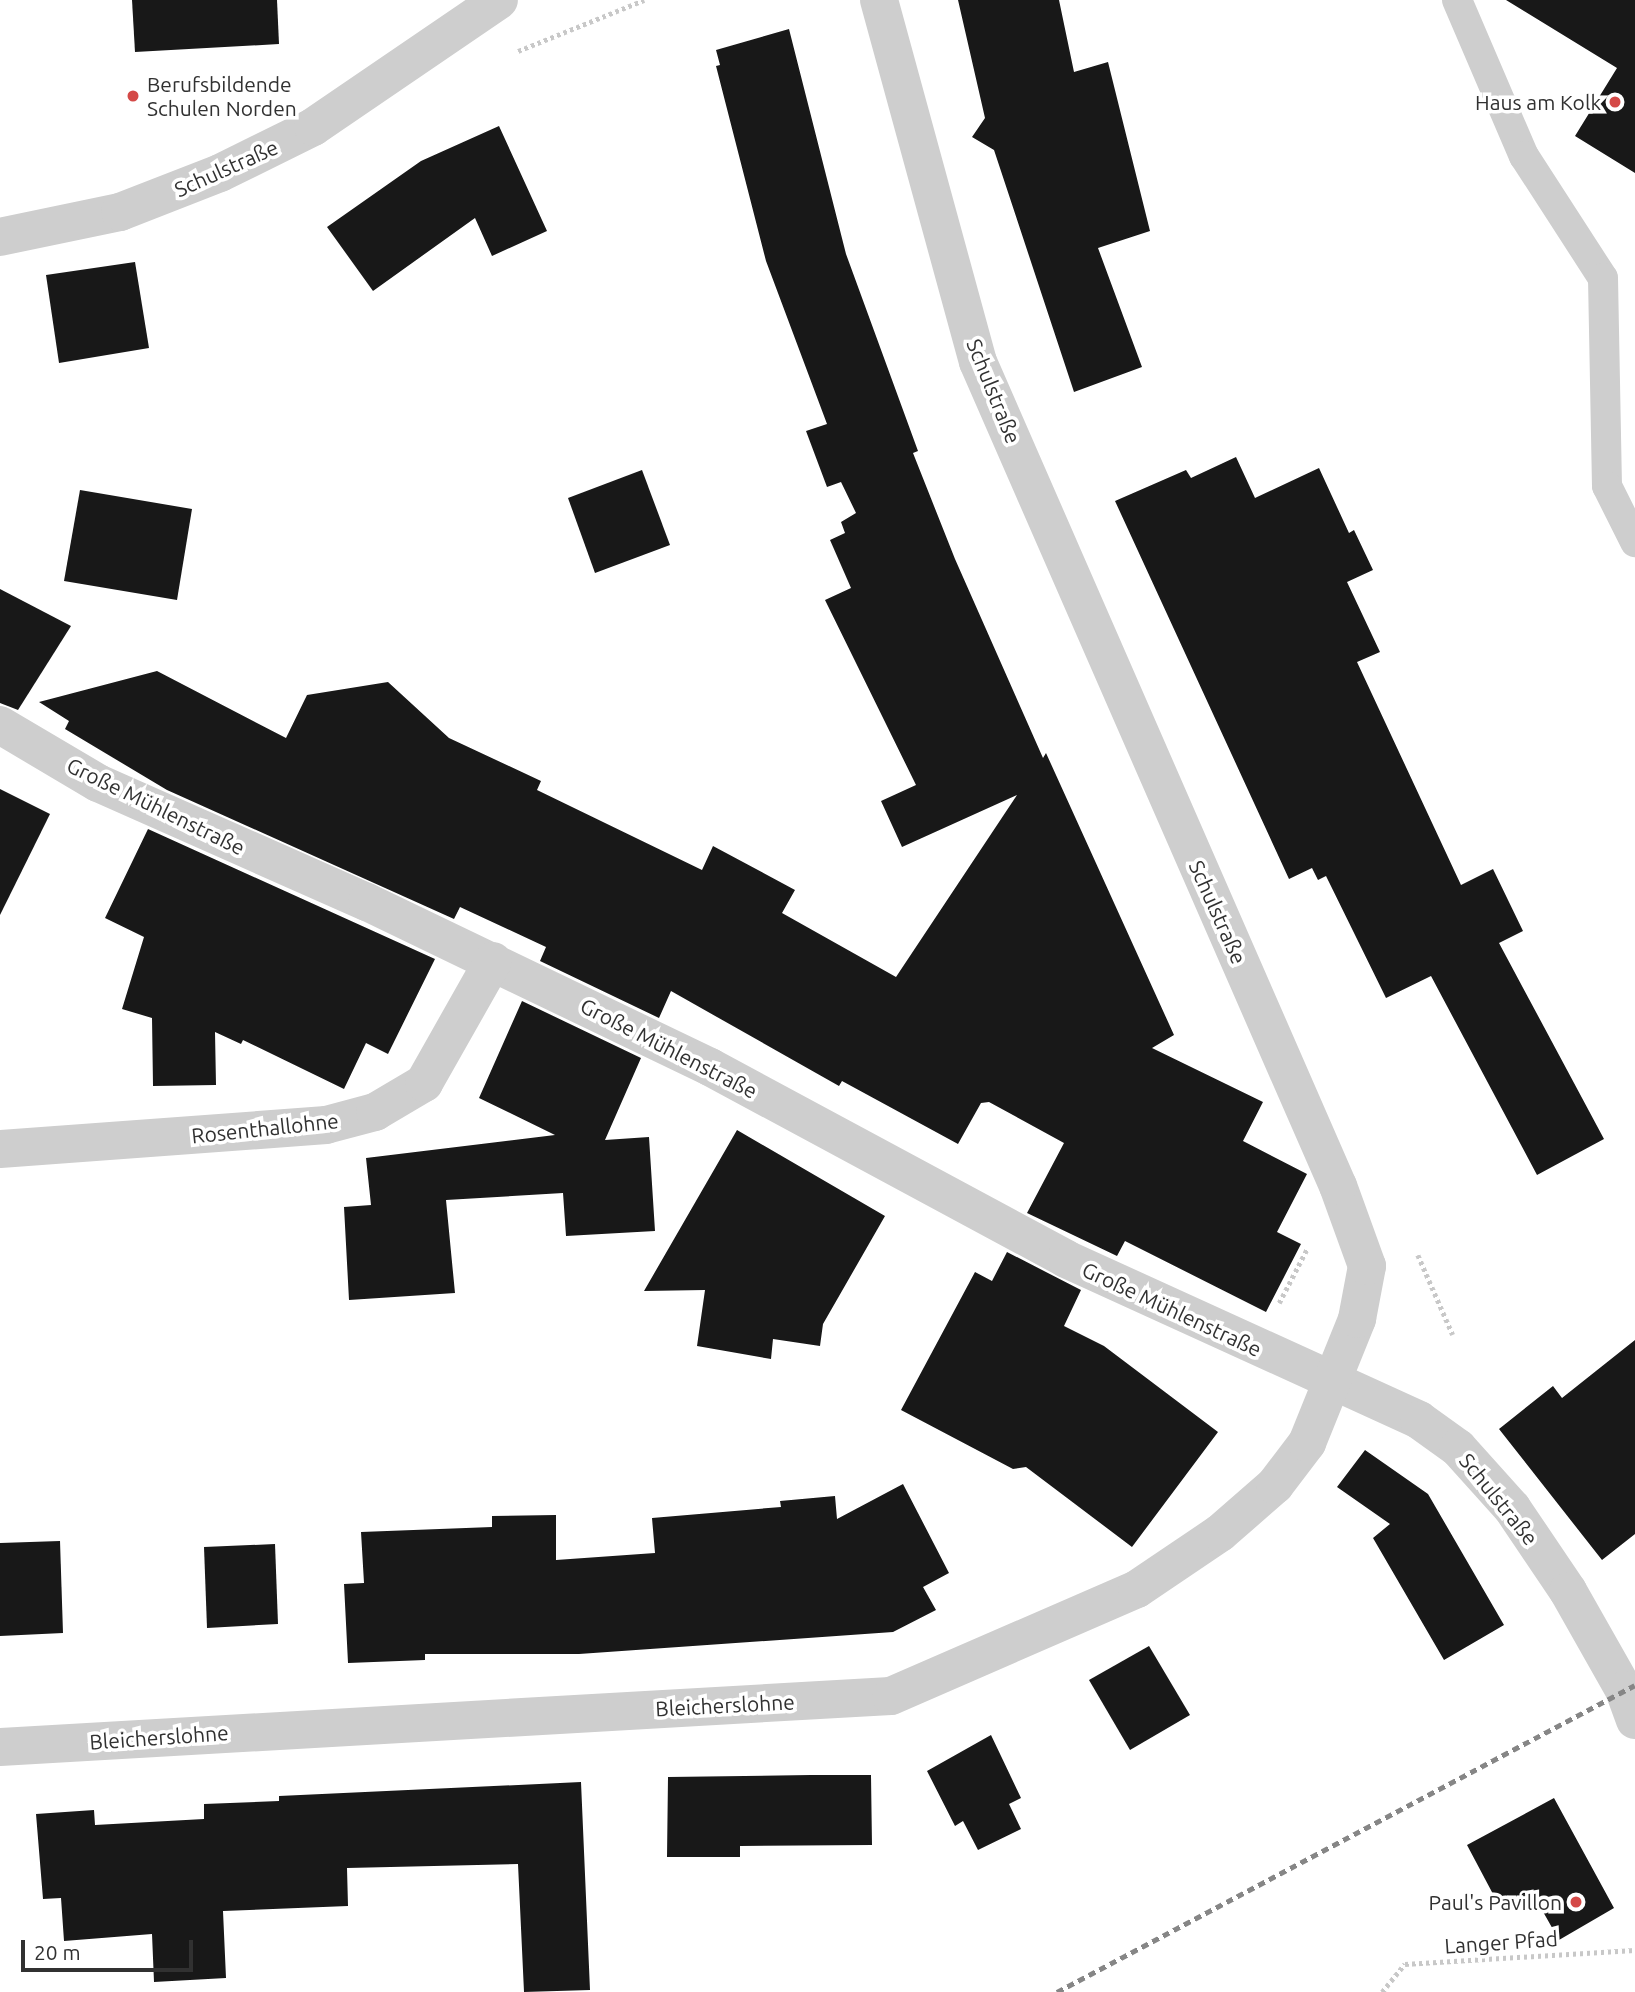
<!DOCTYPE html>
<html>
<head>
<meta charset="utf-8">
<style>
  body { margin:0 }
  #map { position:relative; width:1635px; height:1992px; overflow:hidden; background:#fff; font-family:Ubuntu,sans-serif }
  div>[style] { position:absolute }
  .building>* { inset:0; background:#181818 }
  .path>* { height:4.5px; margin-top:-2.25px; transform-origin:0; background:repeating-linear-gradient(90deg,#c8c8c8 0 3.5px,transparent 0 7px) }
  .service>* { height:30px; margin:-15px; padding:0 15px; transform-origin:15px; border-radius:15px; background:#cecece }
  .minor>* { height:38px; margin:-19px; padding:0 19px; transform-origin:19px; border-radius:19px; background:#cecece }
  .rail>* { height:5px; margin-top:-2.5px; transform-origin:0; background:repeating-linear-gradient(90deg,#868686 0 7px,transparent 0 12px) }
  .dots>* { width:19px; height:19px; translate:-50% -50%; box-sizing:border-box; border:4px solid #fff; border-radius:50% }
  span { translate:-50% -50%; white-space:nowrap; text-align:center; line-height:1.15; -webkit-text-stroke:7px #fff; paint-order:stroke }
  .poi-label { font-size:21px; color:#313131 }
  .left { translate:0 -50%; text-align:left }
  .right { translate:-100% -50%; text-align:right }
  .street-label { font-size:21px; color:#313131 }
  .scale { position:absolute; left:21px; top:1940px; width:172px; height:32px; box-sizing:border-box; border:4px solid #313131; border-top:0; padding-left:9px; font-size:21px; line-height:24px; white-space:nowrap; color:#313131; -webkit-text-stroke:5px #fff; paint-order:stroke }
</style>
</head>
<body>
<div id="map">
  <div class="building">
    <div style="clip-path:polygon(132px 0,277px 0,279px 44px,135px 52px)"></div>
    <div style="clip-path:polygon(958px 0,1059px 0,1074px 72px,1108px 62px,1150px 231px,1098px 248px,1142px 367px,1074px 392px,994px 150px,972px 137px,985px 118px)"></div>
    <div style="clip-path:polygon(1506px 0,1635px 0,1635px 173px,1575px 136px,1617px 68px)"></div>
    <div style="clip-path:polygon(789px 29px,846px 254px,918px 451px,913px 453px,955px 559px,1043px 758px,1046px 753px,1174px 1035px,1152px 1048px,1263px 1102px,1243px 1141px,1307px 1174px,1277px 1232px,1301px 1244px,1266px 1312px,1125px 1241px,1117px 1256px,1027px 1213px,1064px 1143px,989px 1102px,981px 1103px,958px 1144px,842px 1081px,839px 1086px,671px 991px,659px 1018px,540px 961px,546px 947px,460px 907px,454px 919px,167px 790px,65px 729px,69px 721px,39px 702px,157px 671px,286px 738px,307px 695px,388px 682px,449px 738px,541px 781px,537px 790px,702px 870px,713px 846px,795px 890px,782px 913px,896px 977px,1017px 795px,902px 847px,881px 801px,916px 785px,825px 600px,851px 588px,830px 540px,845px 533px,841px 522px,856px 513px,841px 482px,827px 487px,806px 431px,827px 424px,766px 261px,716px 66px,720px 65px,716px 50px)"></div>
    <div style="clip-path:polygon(499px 126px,547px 231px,492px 256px,475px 218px,373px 291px,327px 227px,421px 161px)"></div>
    <div style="clip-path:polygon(135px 262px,149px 348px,59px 363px,46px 275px)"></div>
    <div style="clip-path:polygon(1236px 457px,1255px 498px,1319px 468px,1349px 533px,1354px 530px,1373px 570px,1347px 582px,1380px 652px,1357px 662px,1461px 885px,1493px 869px,1523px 931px,1499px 943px,1604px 1139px,1537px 1175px,1431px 976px,1386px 998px,1326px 876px,1318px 880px,1312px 868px,1289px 879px,1115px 501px,1186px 470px,1191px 478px)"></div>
    <div style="clip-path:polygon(642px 470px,670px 545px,595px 573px,568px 498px)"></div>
    <div style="clip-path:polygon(80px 490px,192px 509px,177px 600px,64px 581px)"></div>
    <div style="clip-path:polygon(0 589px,71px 626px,18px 710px,0 703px)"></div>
    <div style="clip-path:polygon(0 789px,50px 814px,0 915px)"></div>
    <div style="clip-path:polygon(148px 829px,435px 959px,388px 1054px,366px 1043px,344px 1089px,243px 1040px,241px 1044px,215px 1032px,216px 1085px,153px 1086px,152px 1018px,122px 1009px,144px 937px,105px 918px)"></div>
    <div style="clip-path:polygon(522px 1001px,641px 1058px,605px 1140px,649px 1137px,655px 1231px,566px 1236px,563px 1193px,446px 1200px,455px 1293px,349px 1300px,344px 1207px,371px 1205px,366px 1158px,555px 1135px,479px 1098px)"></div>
    <div style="clip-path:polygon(737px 1130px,885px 1216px,823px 1324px,820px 1346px,773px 1339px,771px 1359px,697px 1346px,705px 1290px,644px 1291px)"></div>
    <div style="clip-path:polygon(1007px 1252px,1081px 1290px,1064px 1326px,1104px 1346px,1218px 1432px,1132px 1547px,1026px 1467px,1013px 1469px,901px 1410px,975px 1272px,992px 1281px)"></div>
    <div style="clip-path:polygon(1635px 1340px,1635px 1534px,1602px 1560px,1499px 1429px,1553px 1386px,1562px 1398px)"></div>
    <div style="clip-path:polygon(1365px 1450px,1428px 1494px,1504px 1625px,1444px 1660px,1373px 1538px,1390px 1524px,1337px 1487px)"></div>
    <div style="clip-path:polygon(903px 1484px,949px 1573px,923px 1587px,936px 1610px,893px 1632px,579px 1654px,425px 1654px,425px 1660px,348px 1663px,344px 1584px,364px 1583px,361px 1532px,492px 1527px,492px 1516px,556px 1515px,556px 1560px,655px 1553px,652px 1518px,781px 1507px,780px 1501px,835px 1496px,837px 1519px)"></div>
    <div style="clip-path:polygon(60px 1541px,63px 1633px,0 1636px,0 1543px)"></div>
    <div style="clip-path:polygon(275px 1544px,278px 1624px,207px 1628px,204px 1547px)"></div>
    <div style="clip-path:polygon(1149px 1646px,1190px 1715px,1130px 1750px,1089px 1680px)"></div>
    <div style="clip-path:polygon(991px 1735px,1021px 1798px,1009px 1804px,1021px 1829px,978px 1850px,963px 1821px,955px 1826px,927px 1771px)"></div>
    <div style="clip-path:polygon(811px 1775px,871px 1775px,872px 1845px,740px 1846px,740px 1857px,667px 1857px,668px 1777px)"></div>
    <div style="clip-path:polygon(581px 1782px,590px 1990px,524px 1992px,518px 1864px,347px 1868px,348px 1906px,223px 1911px,226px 1978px,154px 1982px,152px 1934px,64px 1941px,61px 1898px,43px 1899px,36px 1814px,94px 1810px,95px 1825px,204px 1819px,204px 1804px,279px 1801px,279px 1796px)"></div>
    <div style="clip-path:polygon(1554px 1798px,1614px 1908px,1559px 1940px,1533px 1894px,1502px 1911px,1467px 1845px)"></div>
  </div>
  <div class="path">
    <div style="left:518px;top:51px;width:136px;rotate:-22deg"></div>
    <div style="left:1418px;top:1255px;width:87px;rotate:66.4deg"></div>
    <div style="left:1279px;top:1303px;width:61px;rotate:-62.6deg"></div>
    <div style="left:1382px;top:1992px;width:36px;rotate:-51deg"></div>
    <div style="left:1405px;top:1964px;width:230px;rotate:-3.5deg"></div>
  </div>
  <div class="service">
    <div style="left:1457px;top:0;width:170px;rotate:66.8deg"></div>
    <div style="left:1524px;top:156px;width:145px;rotate:57.1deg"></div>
    <div style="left:1603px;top:278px;width:208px;rotate:88.9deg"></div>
    <div style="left:1607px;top:486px;width:63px;rotate:63.4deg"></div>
  </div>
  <div class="minor">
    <div style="left:0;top:237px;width:123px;rotate:-11.8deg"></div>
    <div style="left:120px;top:212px;width:107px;rotate:-21.3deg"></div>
    <div style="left:220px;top:173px;width:104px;rotate:-26.3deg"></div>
    <div style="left:313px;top:127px;width:225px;rotate:-34.3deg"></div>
    <div style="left:0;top:725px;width:114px;rotate:30.6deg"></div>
    <div style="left:98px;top:783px;width:294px;rotate:23.9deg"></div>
    <div style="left:367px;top:902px;width:381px;rotate:25.7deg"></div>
    <div style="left:710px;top:1067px;width:404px;rotate:28.3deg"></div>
    <div style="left:1066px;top:1259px;width:388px;rotate:24.5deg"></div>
    <div style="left:1419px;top:1420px;width:48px;rotate:35.7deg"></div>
    <div style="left:1458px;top:1448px;width:81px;rotate:48deg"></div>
    <div style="left:1512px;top:1508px;width:100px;rotate:56deg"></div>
    <div style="left:1568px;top:1591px;width:114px;rotate:60.5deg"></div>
    <div style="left:1624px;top:1690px;width:32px;rotate:70deg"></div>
    <div style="left:0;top:1149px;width:327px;rotate:-4.2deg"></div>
    <div style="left:326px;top:1125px;width:51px;rotate:-14.9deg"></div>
    <div style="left:375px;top:1112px;width:57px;rotate:-30.6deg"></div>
    <div style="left:424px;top:1083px;width:140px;rotate:-60.5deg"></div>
    <div style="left:0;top:1747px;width:892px;rotate:-3.28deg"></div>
    <div style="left:891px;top:1696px;width:268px;rotate:-23.5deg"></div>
    <div style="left:1137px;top:1589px;width:100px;rotate:-34deg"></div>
    <div style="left:1220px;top:1533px;width:73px;rotate:-41.1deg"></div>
    <div style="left:1275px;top:1485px;width:53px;rotate:-52.7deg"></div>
    <div style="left:1307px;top:1443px;width:134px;rotate:-68deg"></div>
    <div style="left:1357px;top:1319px;width:54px;rotate:-79.3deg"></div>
    <div style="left:1367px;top:1266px;width:85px;rotate:-109.9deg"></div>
    <div style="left:1338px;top:1186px;width:899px;rotate:-113.6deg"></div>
    <div style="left:978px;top:362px;width:375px;rotate:-105.3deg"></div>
  </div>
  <div class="rail">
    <div style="left:1057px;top:1992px;width:654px;rotate:-27.97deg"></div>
  </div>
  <div class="dots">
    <div style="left:133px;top:96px;background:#d44947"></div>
    <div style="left:1615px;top:102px;background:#d44947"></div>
    <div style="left:1576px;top:1902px;background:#d44947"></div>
  </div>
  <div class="poi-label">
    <span class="left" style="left:147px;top:96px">Berufsbildende<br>Schulen Norden</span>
    <span class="right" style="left:1601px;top:102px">Haus am Kolk</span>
    <span class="right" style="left:1562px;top:1902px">Paul's Pavillon</span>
  </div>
  <div class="street-label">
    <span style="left:226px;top:168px;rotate:-24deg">Schulstraße</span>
    <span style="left:994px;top:391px;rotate:68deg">Schulstraße</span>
    <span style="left:156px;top:806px;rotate:26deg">Große Mühlenstraße</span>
    <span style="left:1218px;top:912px;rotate:66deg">Schulstraße</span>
    <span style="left:669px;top:1048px;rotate:27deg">Große Mühlenstraße</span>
    <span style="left:265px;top:1128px;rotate:-6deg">Rosenthallohne</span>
    <span style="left:1172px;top:1309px;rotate:25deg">Große Mühlenstraße</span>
    <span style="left:1499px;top:1499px;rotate:51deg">Schulstraße</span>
    <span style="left:725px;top:1705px;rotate:-3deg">Bleicherslohne</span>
    <span style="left:159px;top:1737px;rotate:-4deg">Bleicherslohne</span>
    <span style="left:1501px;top:1942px;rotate:-4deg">Langer Pfad</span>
  </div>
  <div class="scale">20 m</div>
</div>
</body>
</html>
